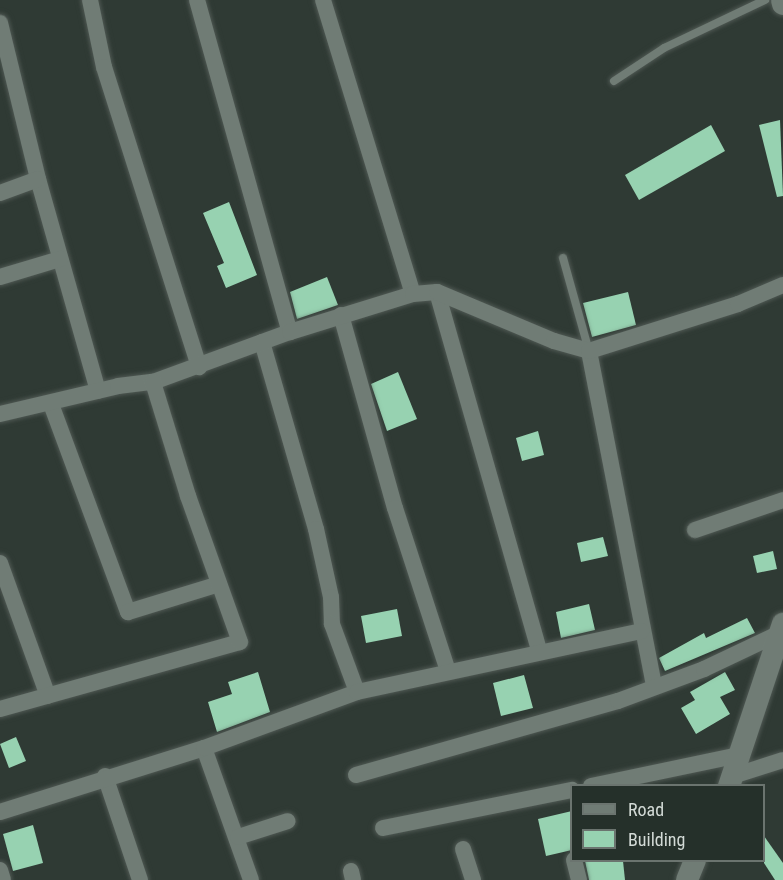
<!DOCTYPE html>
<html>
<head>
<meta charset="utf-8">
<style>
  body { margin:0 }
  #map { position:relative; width:783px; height:880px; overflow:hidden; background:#2f3a34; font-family:"Roboto Condensed",sans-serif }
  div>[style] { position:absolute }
  .building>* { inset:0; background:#97d2b1 }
  .roads { filter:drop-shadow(0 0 2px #4f5853) drop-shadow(0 0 2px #4f5853) }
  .service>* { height:8px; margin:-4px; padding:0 4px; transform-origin:4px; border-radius:4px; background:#707c75 }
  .minor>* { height:16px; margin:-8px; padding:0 8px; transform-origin:8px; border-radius:8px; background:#707c75 }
  .secondary>* { height:22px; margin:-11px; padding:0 11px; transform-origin:11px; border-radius:11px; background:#707c75 }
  span { translate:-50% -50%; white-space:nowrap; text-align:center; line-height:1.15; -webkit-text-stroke:6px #25302a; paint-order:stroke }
  .legend { position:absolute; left:570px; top:784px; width:195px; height:78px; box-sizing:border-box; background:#25302a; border:2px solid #6b746f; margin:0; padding:8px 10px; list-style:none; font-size:18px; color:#d3dad6 }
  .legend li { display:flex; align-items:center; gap:12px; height:30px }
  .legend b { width:30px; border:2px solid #6b746f }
</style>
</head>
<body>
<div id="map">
  <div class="building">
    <div style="clip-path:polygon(780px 120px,783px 196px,777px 197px,759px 125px)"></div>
    <div style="clip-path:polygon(711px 125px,725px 151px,639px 200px,625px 175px)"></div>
    <div style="clip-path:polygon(229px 202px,257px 275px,226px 288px,217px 266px,224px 263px,203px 213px)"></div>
    <div style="clip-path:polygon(327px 277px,338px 305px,297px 319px,290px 292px)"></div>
    <div style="clip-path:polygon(628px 292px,636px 325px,592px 337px,583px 303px)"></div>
    <div style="clip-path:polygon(398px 372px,417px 419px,387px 431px,371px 384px)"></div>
    <div style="clip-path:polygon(538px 431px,544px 455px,522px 461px,516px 438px)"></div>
    <div style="clip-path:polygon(603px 537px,608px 556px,581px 562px,577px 543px)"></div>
    <div style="clip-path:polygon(773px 551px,777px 569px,757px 573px,753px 556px)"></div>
    <div style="clip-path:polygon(589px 604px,595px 630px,561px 638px,556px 612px)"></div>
    <div style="clip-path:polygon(397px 609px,402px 636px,366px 643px,361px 616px)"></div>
    <div style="clip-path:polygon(747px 618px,755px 633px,665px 671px,659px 658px,704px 633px,706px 638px)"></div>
    <div style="clip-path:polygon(258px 672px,270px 712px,217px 732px,208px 702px,232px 694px,228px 682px)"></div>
    <div style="clip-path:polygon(725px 672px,735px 690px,720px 697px,730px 714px,696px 734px,681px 708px,695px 700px,690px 692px)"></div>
    <div style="clip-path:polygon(524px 675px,533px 708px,501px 716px,493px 683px)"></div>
    <div style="clip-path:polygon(16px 737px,26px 761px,9px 768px,0 744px)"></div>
    <div style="clip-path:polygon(572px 811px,572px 850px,546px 856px,538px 819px)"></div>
    <div style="clip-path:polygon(33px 825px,43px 863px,13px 871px,3px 834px)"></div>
    <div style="clip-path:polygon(764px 836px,783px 863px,783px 880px,775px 880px,764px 863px)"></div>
    <div style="clip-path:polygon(585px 861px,623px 861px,625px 880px,589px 880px)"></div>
  </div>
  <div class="roads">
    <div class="service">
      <div style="left:614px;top:81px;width:60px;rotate:-33.4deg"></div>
      <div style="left:664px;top:48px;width:112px;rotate:-25.4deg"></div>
      <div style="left:563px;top:258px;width:97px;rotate:74.4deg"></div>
    </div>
    <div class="minor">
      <div style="left:90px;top:0;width:68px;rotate:78.2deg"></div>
      <div style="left:104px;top:67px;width:315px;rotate:72.4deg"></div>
      <div style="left:197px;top:0;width:345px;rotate:74.4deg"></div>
      <div style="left:323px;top:0;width:307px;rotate:73deg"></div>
      <div style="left:0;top:23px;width:161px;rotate:76.3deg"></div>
      <div style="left:38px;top:179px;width:220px;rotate:74.2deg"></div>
      <div style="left:0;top:193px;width:40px;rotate:-20.2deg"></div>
      <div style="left:0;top:277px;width:63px;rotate:-16.7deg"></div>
      <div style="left:437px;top:292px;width:373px;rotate:74.1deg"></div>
      <div style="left:341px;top:315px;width:200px;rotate:74.4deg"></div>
      <div style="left:395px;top:508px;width:171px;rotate:72deg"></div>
      <div style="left:262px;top:342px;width:195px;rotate:73.9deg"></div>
      <div style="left:316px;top:529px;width:70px;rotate:77.6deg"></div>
      <div style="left:331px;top:597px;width:27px;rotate:88deg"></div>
      <div style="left:332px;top:624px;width:72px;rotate:69.8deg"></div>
      <div style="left:589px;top:351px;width:340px;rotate:79deg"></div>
      <div style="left:51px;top:404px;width:222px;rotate:69.7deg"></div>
      <div style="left:128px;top:612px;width:95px;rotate:-17.1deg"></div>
      <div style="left:0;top:414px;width:121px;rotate:-13.3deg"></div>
      <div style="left:118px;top:386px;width:35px;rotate:-7deg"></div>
      <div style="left:153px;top:382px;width:146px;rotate:-20.1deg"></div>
      <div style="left:290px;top:332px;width:129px;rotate:-17.2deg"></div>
      <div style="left:413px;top:294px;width:24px;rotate:-5deg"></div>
      <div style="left:437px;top:292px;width:127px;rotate:22.7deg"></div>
      <div style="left:554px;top:341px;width:36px;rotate:16deg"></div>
      <div style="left:589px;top:351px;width:156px;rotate:-17.5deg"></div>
      <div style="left:738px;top:304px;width:49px;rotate:-22.9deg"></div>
      <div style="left:695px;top:530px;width:93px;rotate:-18.8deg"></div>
      <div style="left:0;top:563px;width:141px;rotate:70.2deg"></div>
      <div style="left:0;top:709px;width:249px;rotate:-15.6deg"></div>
      <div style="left:240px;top:642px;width:155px;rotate:-109.6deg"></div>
      <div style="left:188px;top:496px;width:119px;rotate:-107.1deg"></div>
      <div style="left:204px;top:748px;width:140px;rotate:70.4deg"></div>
      <div style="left:356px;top:775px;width:272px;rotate:-15.8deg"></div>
      <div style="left:618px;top:701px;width:92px;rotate:-20.4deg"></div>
      <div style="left:704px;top:669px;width:84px;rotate:-25.3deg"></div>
      <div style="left:105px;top:776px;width:110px;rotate:71.4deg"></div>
      <div style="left:733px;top:776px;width:52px;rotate:-17.7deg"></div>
      <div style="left:591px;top:786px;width:152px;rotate:-11.8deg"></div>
      <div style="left:0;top:812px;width:214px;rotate:-17.4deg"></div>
      <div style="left:204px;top:748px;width:163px;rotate:-20.1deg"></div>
      <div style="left:357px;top:692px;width:291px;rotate:-12.1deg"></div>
      <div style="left:383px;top:828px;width:193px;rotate:-11.4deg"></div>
      <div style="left:238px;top:837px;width:52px;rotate:-17.7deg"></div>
      <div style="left:463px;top:849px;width:33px;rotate:72deg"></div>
      <div style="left:574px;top:860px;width:21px;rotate:76deg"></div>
      <div style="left:0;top:870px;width:10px;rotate:73deg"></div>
      <div style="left:351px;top:871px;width:9px;rotate:77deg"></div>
    </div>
    <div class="secondary">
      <div style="left:782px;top:0;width:4px;rotate:76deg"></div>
      <div style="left:729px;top:786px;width:171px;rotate:-71.6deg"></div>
      <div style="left:687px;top:880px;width:22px;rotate:-68deg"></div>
    </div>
  </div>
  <ul class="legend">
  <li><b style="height:8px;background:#707c75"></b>Road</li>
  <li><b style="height:16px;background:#97d2b1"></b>Building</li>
  </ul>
</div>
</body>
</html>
